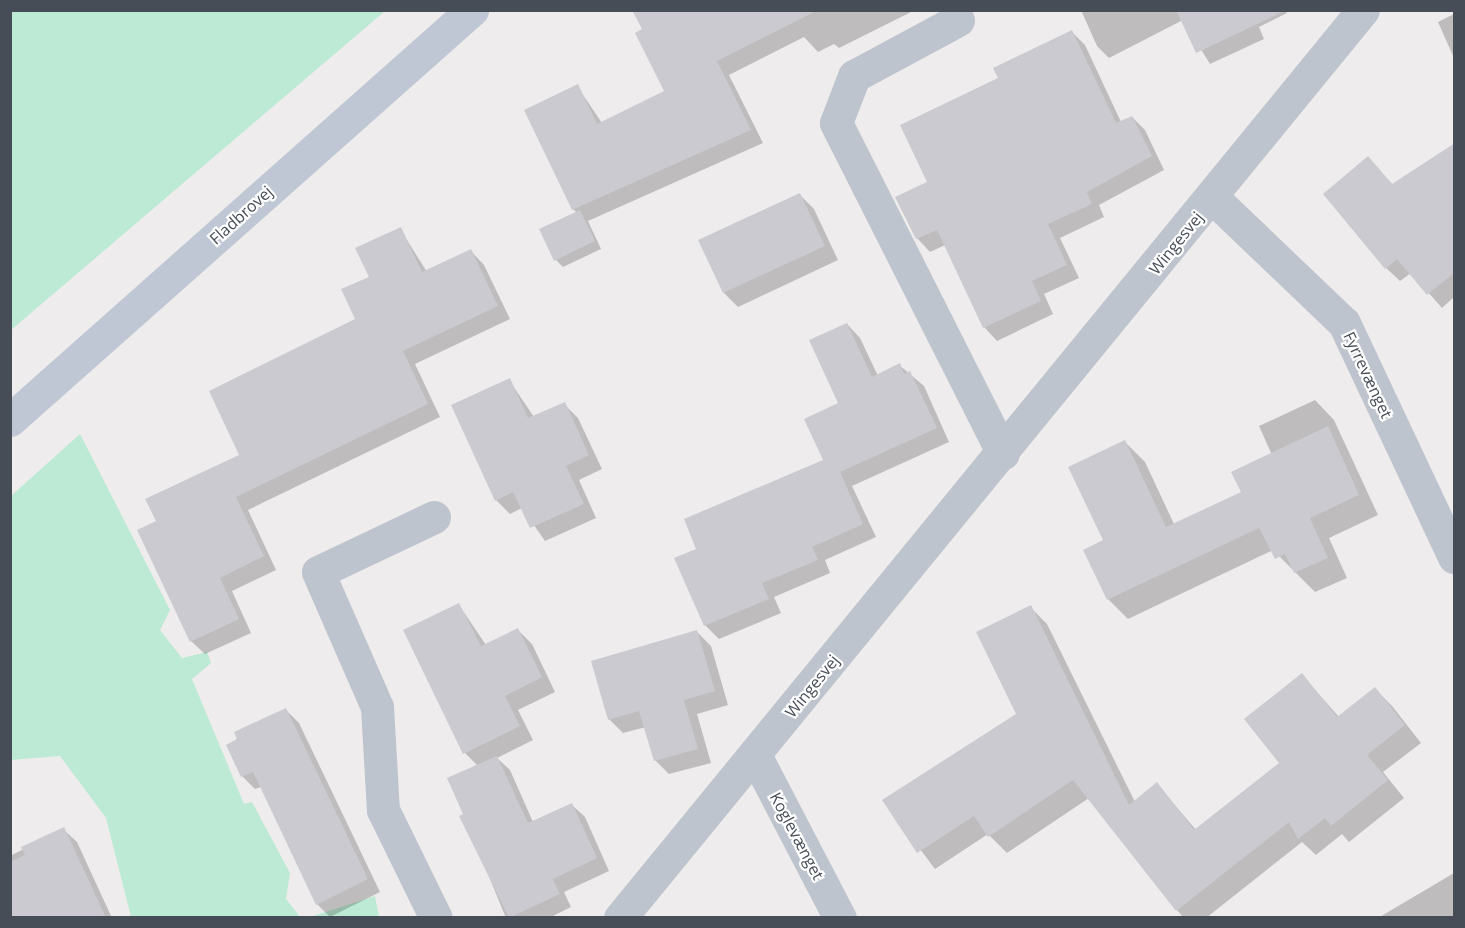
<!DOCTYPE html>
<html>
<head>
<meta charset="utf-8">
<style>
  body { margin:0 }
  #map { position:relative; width:1465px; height:928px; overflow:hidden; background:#eeecec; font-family:"Open Sans",sans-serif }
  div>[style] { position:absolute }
  .green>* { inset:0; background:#bdead4 }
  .shadow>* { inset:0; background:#0003 }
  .building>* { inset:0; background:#cacad0 }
  .street>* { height:33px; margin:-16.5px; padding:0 16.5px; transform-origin:16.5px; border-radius:16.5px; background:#bec4cd }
  .secondary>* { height:33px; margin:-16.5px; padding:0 16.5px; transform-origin:16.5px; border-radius:16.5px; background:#c0c7d4 }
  span { translate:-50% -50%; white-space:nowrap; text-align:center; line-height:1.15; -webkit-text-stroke:4.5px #fff; paint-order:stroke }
  .street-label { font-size:16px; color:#464d57 }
  .frame { position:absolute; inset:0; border:12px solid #464d57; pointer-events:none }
</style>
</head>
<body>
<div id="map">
  <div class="green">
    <div style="clip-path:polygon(11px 10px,385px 10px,385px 11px,11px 330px)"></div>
    <div style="clip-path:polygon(80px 434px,170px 610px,160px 630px,182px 658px,207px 652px,211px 663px,192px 679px,244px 804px,252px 802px,290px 873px,286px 899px,300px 917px,131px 917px,106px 818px,60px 756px,11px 760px,11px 496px)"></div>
    <div style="clip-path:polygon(375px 896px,379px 917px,310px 917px)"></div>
  </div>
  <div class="shadow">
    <div style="clip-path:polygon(635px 10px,915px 10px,839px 48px,834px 44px,818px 52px,804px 37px,729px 75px,763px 143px,588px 221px,601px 249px,563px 267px,556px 260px,577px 213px,573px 209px,577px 86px,602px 123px,666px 92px)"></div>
    <div style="clip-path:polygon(1081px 10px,1286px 10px,1287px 13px,1259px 27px,1264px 39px,1210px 64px,1183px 20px,1109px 58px,1097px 46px)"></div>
    <div style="clip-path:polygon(1454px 14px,1454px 58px,1438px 22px)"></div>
    <div style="clip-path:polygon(1072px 32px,1085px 45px,1121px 122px,1132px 117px,1145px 130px,1164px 170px,1099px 205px,1104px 217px,1060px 238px,1079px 278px,1044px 294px,1053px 314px,997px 341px,984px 327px,945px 245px,930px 252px,917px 238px,929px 183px,1000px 79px)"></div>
    <div style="clip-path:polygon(1454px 145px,1454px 297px,1442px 308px,1411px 273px,1400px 281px,1386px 268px,1368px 158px,1393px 185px)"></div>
    <div style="clip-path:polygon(800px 195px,814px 209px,838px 260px,738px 307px,724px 293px,700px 240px)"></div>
    <div style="clip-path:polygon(400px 229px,427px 272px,471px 251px,484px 265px,510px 319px,415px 364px,440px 417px,248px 510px,276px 570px,232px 591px,251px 633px,205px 654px,191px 641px,241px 456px,357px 320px,371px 278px)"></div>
    <div style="clip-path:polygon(847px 324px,860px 338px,878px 376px,899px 365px,924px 386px,949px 442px,852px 486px,876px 537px,825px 560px,830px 573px,774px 597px,781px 613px,719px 639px,706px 626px,676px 559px,698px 549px,825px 461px,840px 404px)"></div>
    <div style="clip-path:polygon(509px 380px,534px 417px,564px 404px,578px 418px,602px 469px,579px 480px,596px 518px,545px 541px,522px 508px,510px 514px,496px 500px)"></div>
    <div style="clip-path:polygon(1315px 400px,1334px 420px,1378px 515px,1329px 538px,1347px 578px,1315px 592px,1273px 550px,1128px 619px,1108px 599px,1085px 551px,1105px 541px,1125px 442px,1145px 462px,1174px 524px,1244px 493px,1272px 455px,1259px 426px)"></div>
    <div style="clip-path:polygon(459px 605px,486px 645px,518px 630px,532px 644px,555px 692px,518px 710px,533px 740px,497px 758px,510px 770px,533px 822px,572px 805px,585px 817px,609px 871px,564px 892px,571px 907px,549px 918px,506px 918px,449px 779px,478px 766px,465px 753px)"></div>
    <div style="clip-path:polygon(1030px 607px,1047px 624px,1135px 802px,1157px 784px,1196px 830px,1281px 763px,1302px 675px,1339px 717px,1375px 689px,1392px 706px,1421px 743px,1383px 772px,1404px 798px,1349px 842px,1342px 834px,1316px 855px,1302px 842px,1206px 918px,1184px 918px,1177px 910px,1089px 798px,1007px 853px,988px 834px,935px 869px,884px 801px,1018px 714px)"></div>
    <div style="clip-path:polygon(697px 632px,711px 646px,728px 705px,697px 714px,711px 763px,669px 774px,655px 760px,646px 727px,623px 733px,609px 719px)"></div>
    <div style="clip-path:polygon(286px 710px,299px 723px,380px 892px,330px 917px,317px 904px,261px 787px,255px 789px,243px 777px,228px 745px)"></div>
    <div style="clip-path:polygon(63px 829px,77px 842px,112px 918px,10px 918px,10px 856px)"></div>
    <div style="clip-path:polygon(1454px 873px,1454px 918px,1378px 918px)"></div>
  </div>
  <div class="building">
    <div style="clip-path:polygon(632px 10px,818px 10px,717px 61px,751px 130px,572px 210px,524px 110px,578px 84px,597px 124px,664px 91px,635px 33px,642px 29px)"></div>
    <div style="clip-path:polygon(1176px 10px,1287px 10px,1196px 53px)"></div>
    <div style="clip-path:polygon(1072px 30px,1116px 123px,1132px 116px,1152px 156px,1087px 192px,1092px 204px,1048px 224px,1067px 265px,1032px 281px,1041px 301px,983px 328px,937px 230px,916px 239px,895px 197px,927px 182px,900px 125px,998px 78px,993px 68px)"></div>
    <div style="clip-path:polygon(1455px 143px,1455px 272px,1427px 295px,1397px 259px,1385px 269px,1323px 194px,1368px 156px,1392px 184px)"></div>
    <div style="clip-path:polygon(800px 193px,825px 246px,723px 293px,698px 240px)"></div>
    <div style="clip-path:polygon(580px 210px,595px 241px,554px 261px,539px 229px)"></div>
    <div style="clip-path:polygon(401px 227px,422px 272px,471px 249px,498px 306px,403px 351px,428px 404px,236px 497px,264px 556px,220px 578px,239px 619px,190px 642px,137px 530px,156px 521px,145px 499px,239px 455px,209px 391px,355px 319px,341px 289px,369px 277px,355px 248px)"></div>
    <div style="clip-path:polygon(847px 323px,872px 377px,900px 363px,904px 374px,910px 371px,937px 428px,840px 472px,863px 524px,812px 547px,818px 560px,762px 583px,769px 599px,704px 626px,674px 558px,696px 549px,684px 519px,823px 460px,804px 419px,838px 403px,809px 340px)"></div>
    <div style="clip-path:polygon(510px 378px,528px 418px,565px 402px,589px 455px,566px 466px,584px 504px,530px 528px,513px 492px,495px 501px,451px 405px)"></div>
    <div style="clip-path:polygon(1328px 426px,1359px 495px,1310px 518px,1328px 558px,1294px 573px,1285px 554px,1275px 559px,1259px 528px,1107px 600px,1083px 550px,1103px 540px,1068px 467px,1125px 440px,1166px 527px,1241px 492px,1231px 472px)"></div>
    <div style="clip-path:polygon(459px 603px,481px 646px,518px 628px,542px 677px,505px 696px,520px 726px,463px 754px,403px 630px)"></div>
    <div style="clip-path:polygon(1031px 605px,1129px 805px,1157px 782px,1194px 830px,1279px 763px,1244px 719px,1302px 673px,1337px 717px,1375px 687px,1405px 725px,1367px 755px,1388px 780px,1331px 826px,1325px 818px,1298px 839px,1289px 822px,1176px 911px,1073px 780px,988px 837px,974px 816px,917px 853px,882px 800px,1016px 714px,976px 632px)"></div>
    <div style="clip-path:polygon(697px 630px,715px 691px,684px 700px,698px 749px,654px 761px,639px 711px,608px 720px,591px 661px)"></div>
    <div style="clip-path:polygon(286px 708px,368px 879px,316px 905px,253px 772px,241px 777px,226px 745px,237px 739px,234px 732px)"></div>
    <div style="clip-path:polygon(497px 756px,528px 823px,572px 803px,597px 858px,553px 879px,560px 894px,509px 918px,459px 816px,463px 814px,447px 778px)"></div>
    <div style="clip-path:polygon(64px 827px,106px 918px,10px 918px,10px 862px,25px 855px,21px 847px)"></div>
  </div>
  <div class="street">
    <div style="left:958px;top:20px;width:118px;rotate:151.7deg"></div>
    <div style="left:854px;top:76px;width:50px;rotate:111deg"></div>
    <div style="left:836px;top:123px;width:370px;rotate:63.2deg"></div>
    <div style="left:1213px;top:198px;width:181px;rotate:43.7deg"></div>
    <div style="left:1344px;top:323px;width:259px;rotate:64.8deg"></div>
    <div style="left:434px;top:517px;width:128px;rotate:154.6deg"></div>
    <div style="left:318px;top:572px;width:147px;rotate:66.4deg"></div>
    <div style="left:377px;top:707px;width:103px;rotate:86.7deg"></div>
    <div style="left:383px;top:810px;width:120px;rotate:63.9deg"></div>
    <div style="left:755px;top:755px;width:184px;rotate:62.5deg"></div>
    <div style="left:620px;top:918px;width:1173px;rotate:-50.71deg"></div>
  </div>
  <div class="secondary">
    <div style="left:10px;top:420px;width:618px;rotate:-41.59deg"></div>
  </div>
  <div class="street-label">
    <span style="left:241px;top:215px;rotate:-42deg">Fladbrovej</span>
    <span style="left:1176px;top:243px;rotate:-51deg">Wingesvej</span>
    <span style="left:1368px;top:375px;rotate:65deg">Fyrrevænget</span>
    <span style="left:812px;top:686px;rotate:-51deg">Wingesvej</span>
    <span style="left:797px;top:836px;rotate:62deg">Koglevænget</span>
  </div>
  <div class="frame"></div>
</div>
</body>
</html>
